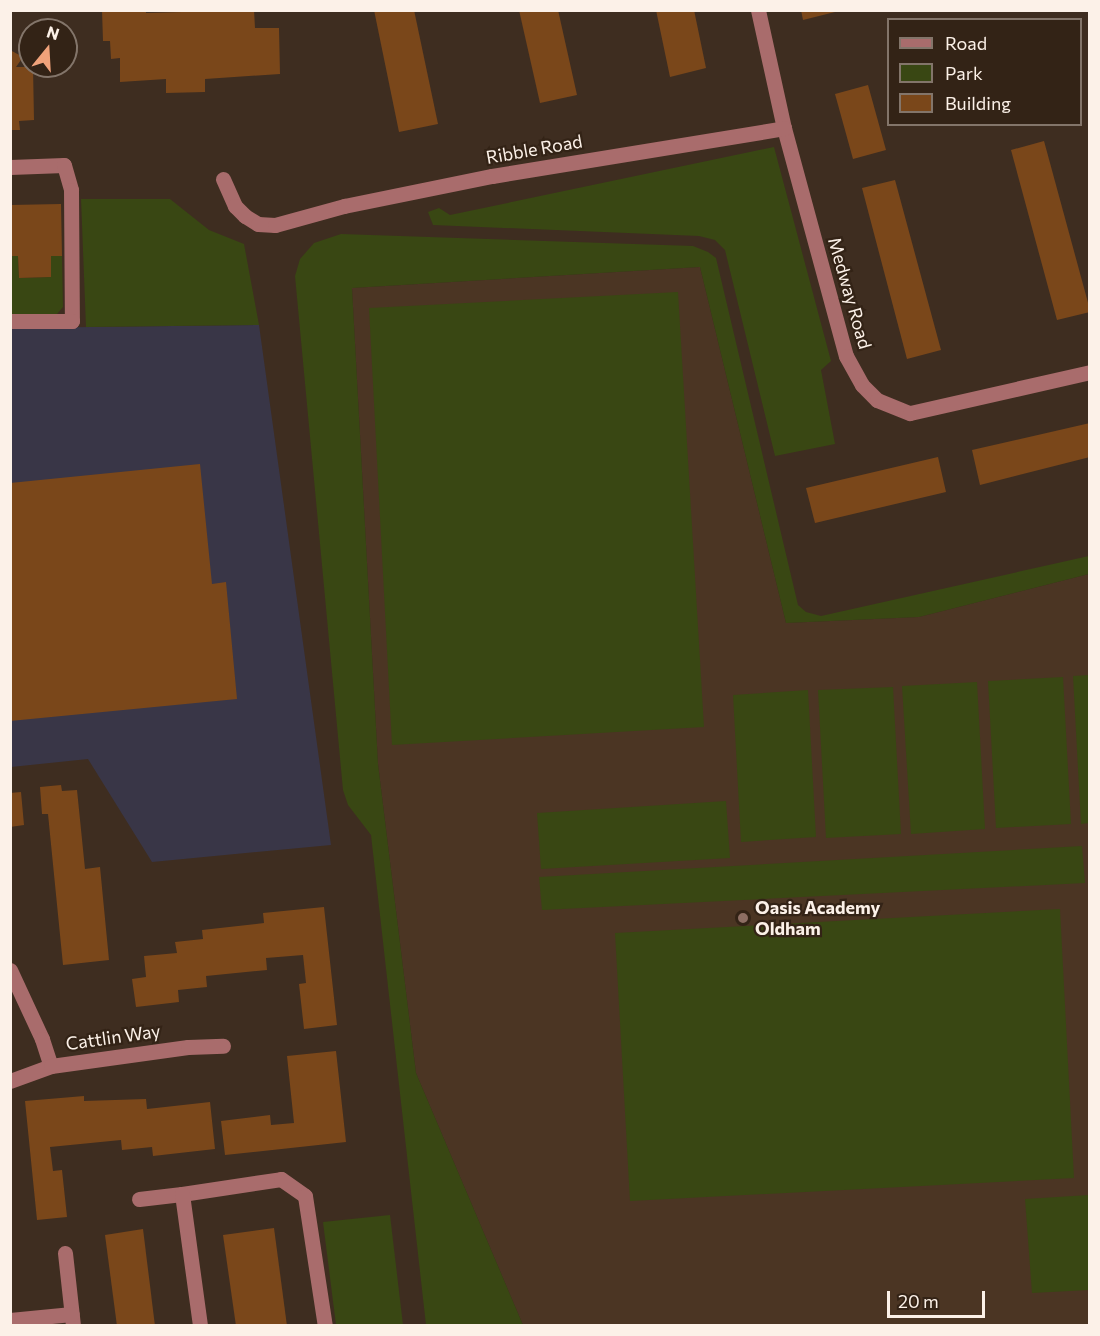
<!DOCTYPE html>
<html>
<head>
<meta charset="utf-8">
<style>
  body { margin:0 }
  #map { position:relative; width:1100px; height:1336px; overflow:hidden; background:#3e2d20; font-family:Commissioner,sans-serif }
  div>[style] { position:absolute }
  .industrial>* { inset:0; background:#393647 }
  .built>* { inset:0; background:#4b3523 }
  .green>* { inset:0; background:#394713 }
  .building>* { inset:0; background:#7a471a }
  .minor>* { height:15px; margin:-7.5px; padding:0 7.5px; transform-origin:7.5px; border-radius:7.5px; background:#a96c6c }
  .dots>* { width:16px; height:16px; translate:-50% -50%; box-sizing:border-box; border:3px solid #332316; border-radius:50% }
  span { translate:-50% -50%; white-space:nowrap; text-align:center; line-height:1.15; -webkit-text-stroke:4.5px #332316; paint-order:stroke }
  .street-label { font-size:18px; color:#fcf1e8 }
  .poi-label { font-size:18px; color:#fcf1e8; font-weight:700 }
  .left { translate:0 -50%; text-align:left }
  .frame { position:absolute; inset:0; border:12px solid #fcf1e8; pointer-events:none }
  .legend { position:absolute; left:887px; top:18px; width:195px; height:108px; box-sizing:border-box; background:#332316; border:2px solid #83756a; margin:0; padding:8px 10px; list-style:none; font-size:18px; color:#fcf1e8 }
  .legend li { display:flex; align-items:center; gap:12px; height:30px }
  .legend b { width:30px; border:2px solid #83756a }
  .north { position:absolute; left:18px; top:18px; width:60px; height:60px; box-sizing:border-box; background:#332316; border:2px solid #83756a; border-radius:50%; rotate:18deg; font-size:16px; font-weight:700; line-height:24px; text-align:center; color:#fcf1e8 }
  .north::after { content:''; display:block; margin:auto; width:21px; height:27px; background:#f0a27a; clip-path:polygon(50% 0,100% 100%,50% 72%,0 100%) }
  .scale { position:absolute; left:887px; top:1291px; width:98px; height:27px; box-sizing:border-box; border:3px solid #fcf1e8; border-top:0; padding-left:8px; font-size:18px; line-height:21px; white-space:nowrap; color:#fcf1e8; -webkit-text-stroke:4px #332316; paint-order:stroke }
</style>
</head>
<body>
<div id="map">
  <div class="industrial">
    <div style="clip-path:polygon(259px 325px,331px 845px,152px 862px,88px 759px,11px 767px,10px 328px)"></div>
  </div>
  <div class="built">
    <div style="clip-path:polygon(700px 267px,786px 623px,919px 617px,1089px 574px,1089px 1325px,523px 1325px,416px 1073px,378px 764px,352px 288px)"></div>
  </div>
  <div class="green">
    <div style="clip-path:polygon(774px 147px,831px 361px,821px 370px,835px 444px,775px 456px,725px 250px,715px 240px,699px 236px,433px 225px,428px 212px,439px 208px,450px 215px)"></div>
    <div style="clip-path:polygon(81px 199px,170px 199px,209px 230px,244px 244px,259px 325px,86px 327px)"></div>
    <div style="clip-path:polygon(341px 234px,693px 246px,708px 252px,716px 258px,798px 605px,806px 612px,821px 616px,1089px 556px,1089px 574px,919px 617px,786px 623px,700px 267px,352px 288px,378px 764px,416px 1073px,523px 1325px,426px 1325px,371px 835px,348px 805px,343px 790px,295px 276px,300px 259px,314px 243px)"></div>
    <div style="clip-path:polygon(10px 256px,18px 256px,19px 278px,51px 277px,51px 256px,62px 256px,63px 307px,57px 314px,11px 314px)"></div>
    <div style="clip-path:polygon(678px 292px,704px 727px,392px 745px,369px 308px)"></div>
    <div style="clip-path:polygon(1089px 675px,1089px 823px,1081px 824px,1073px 676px)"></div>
    <div style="clip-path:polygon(1063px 677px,1071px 824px,996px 828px,988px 681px)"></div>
    <div style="clip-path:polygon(977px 682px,985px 829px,911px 834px,902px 686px)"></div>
    <div style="clip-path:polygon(893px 687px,901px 834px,826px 838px,818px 690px)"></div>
    <div style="clip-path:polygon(808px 690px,816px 837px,741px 842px,733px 695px)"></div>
    <div style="clip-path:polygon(726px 801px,730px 858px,541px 869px,537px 813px)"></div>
    <div style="clip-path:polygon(1082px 846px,1085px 883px,542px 910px,539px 877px)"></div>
    <div style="clip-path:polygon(1060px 909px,1074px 1178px,630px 1201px,615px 933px)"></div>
    <div style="clip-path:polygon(1089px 1195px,1089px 1290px,1032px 1293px,1025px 1199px)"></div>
    <div style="clip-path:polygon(390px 1215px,403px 1325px,336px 1325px,323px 1222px)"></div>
  </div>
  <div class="building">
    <div style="clip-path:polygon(102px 10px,146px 10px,146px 13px,254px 10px,255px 28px,279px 28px,280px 74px,205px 79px,205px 92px,166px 93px,166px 79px,120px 82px,120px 58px,111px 59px,110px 41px,103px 41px)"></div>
    <div style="clip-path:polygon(374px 10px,414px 10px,438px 124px,399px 132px)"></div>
    <div style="clip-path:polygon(519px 10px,558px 10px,577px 95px,540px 103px)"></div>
    <div style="clip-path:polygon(656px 10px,694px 10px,706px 68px,670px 77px)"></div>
    <div style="clip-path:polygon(801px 10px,839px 10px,839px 11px,803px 20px)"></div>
    <div style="clip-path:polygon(10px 50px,23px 57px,16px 67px,33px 67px,34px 120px,19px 121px,20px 130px,10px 130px)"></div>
    <div style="clip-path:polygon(868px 85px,886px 150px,853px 159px,835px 94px)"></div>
    <div style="clip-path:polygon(1044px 141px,1090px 310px,1090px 312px,1057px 320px,1011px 150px)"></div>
    <div style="clip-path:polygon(895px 180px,941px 350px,907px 359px,862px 188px)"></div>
    <div style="clip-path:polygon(61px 204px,62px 256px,51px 256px,51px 277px,19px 278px,18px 256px,10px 256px,10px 205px)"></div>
    <div style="clip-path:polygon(1090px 423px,1090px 457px,980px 485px,972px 450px)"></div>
    <div style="clip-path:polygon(938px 457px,946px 492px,815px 523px,806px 488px)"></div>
    <div style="clip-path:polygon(200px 464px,212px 584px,226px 582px,237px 699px,10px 721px,10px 483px)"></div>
    <div style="clip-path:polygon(61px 785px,62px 791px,77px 790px,85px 869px,100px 867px,109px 960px,63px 965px,48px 814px,42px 814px,40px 787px)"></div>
    <div style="clip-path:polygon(21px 792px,24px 825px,10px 827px,10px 793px)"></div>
    <div style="clip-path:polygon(324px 907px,337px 1025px,304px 1029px,299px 984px,306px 983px,303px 955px,266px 958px,267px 970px,206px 976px,207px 987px,178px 990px,179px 1002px,136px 1007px,132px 979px,146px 977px,144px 956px,177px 953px,175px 942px,203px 939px,202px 930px,264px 923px,263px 913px)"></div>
    <div style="clip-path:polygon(336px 1051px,346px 1142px,225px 1155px,221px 1121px,270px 1115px,271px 1125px,294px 1123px,287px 1056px)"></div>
    <div style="clip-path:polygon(84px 1096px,84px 1101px,146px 1099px,147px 1109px,210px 1102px,215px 1149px,153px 1156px,152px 1147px,122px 1150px,121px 1140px,50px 1147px,53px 1171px,62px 1170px,67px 1217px,37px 1220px,25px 1101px)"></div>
    <div style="clip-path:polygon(274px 1228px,287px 1326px,236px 1326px,223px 1235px)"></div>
    <div style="clip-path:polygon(143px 1229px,155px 1326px,117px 1326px,105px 1235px)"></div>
  </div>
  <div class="minor">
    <div style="left:758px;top:10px;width:121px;rotate:77.6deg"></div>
    <div style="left:784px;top:128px;width:236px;rotate:74.8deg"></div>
    <div style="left:846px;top:356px;width:33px;rotate:61deg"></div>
    <div style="left:862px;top:385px;width:21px;rotate:45deg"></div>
    <div style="left:877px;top:400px;width:35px;rotate:22deg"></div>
    <div style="left:910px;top:413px;width:185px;rotate:-12.8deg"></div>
    <div style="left:10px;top:167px;width:54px;rotate:-2.1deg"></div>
    <div style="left:64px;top:165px;width:26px;rotate:74deg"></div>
    <div style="left:71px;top:190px;width:131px;rotate:89.6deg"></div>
    <div style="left:72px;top:321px;width:62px;rotate:180deg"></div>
    <div style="left:223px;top:179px;width:30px;rotate:66deg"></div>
    <div style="left:235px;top:206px;width:14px;rotate:45deg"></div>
    <div style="left:245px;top:216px;width:15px;rotate:32deg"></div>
    <div style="left:258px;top:224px;width:17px;rotate:3deg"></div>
    <div style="left:275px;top:225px;width:72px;rotate:-15.4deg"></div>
    <div style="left:344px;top:206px;width:151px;rotate:-11.5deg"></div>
    <div style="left:492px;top:176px;width:296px;rotate:-9.3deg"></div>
    <div style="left:10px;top:970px;width:76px;rotate:65.1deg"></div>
    <div style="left:42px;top:1039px;width:28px;rotate:72deg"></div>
    <div style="left:10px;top:1081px;width:44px;rotate:-20.1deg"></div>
    <div style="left:51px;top:1066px;width:138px;rotate:-7.9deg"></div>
    <div style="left:188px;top:1047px;width:35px;rotate:-2deg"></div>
    <div style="left:182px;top:1194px;width:100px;rotate:-8.6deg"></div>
    <div style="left:281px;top:1179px;width:29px;rotate:35deg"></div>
    <div style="left:305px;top:1196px;width:132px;rotate:81.3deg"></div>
    <div style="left:139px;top:1199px;width:43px;rotate:-6.6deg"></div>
    <div style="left:182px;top:1194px;width:133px;rotate:82.2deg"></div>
    <div style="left:65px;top:1253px;width:73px;rotate:83.7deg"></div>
    <div style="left:10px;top:1320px;width:62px;rotate:-5.5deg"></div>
  </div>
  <div class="dots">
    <div style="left:743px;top:918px;background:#8d6e63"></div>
  </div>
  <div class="street-label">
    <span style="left:534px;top:149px;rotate:-10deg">Ribble Road</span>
    <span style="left:850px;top:293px;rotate:74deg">Medway Road</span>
    <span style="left:113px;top:1037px;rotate:-8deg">Cattlin Way</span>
  </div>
  <div class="poi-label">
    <span class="left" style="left:755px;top:918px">Oasis Academy<br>Oldham</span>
  </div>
  <div class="frame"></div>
  <ul class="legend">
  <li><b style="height:8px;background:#a96c6c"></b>Road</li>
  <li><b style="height:16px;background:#394713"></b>Park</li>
  <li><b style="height:16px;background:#7a471a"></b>Building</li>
  </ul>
  <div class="north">N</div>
  <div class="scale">20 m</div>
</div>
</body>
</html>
